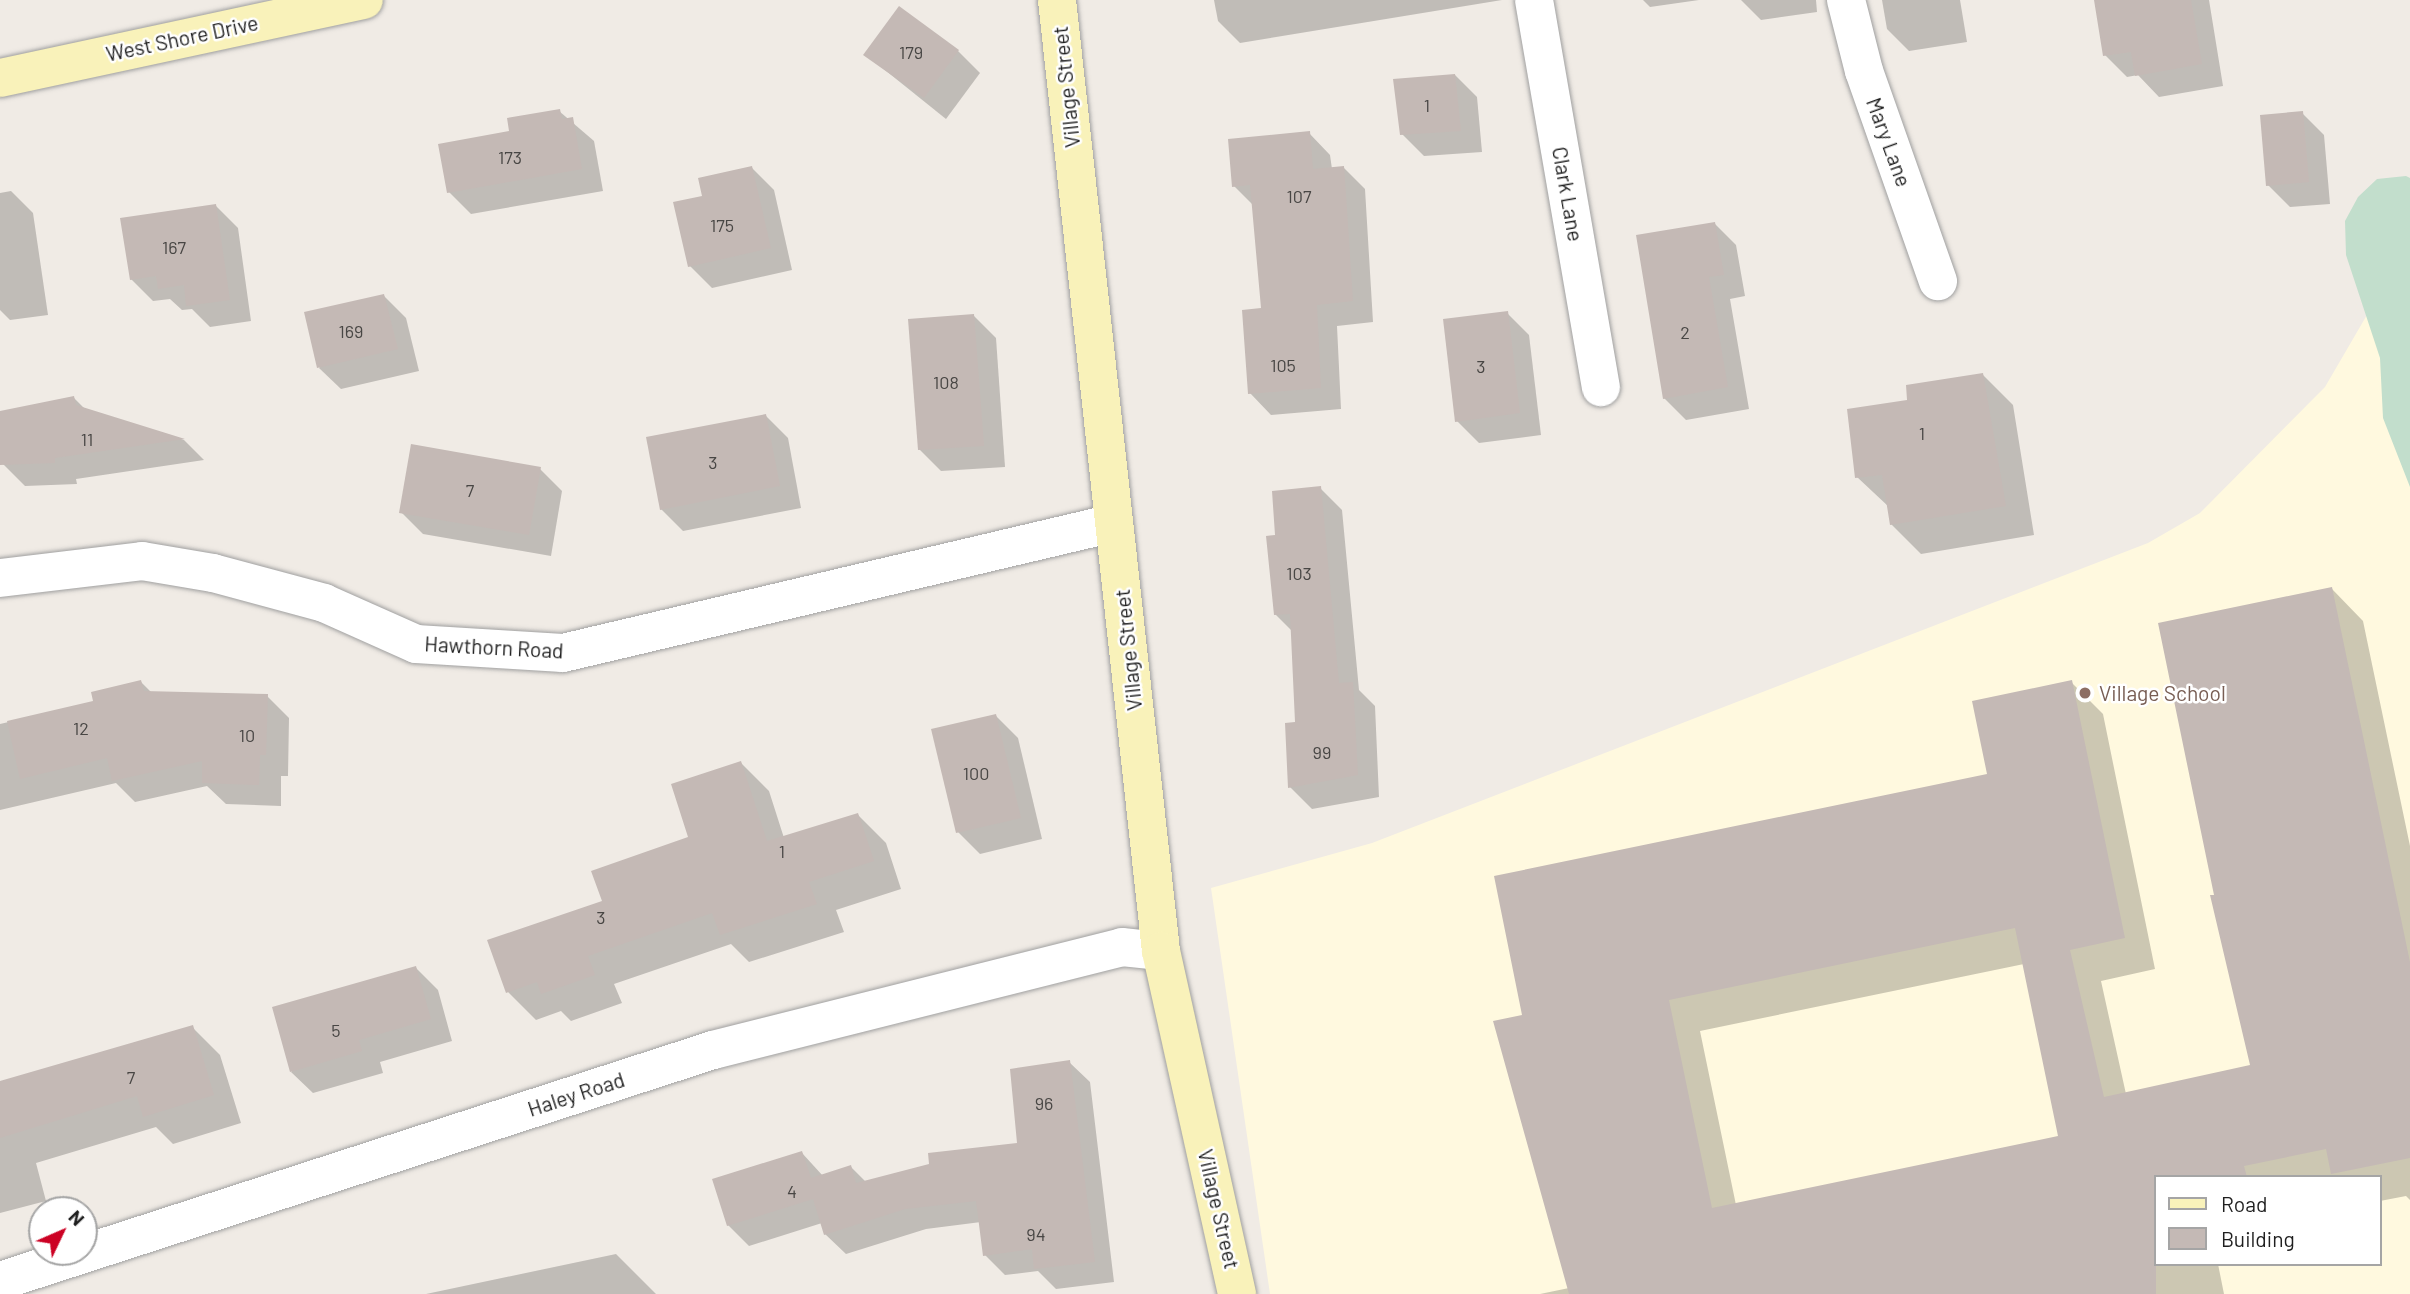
<!DOCTYPE html>
<html>
<head>
<meta charset="utf-8">
<style>
  body { margin:0 }
  #map { position:relative; width:2410px; height:1294px; overflow:hidden; background:#f0ebe5; font-family:Barlow,sans-serif }
  div>[style] { position:absolute }
  .education>* { inset:0; background:#fff9df }
  .wetland>* { inset:0; background:#c2decc }
  .shadow>* { inset:0; background:#0003 }
  .building>* { inset:0; background:#c4b9b5 }
  .roads { filter:drop-shadow(0 0 2px #a0a0a0) drop-shadow(0 0 2px #a0a0a0) }
  .minor>* { height:38px; margin:-19px; padding:0 19px; transform-origin:19px; border-radius:19px; background:#fff }
  .secondary>* { height:38px; margin:-19px; padding:0 19px; transform-origin:19px; border-radius:19px; background:#f9f2ba }
  .dots>* { width:19px; height:19px; translate:-50% -50%; box-sizing:border-box; border:4px solid #fff; border-radius:50% }
  span { translate:-50% -50%; white-space:nowrap; text-align:center; line-height:1.15; -webkit-text-stroke:5px #fff; paint-order:stroke }
  .number-label { font-size:18px; color:#484644 }
  .number-label span { -webkit-text-stroke-width:0 }
  .street-label { font-size:21px; color:#1f1f1f }
  .education-label { font-size:21px; color:#785e54 }
  .left { translate:0 -50%; text-align:left }
  .legend { position:absolute; left:2154px; top:1175px; width:228px; height:91px; box-sizing:border-box; background:#fff; border:2px solid #a5a5a5; margin:0; padding:9px 12px; list-style:none; font-size:21px; color:#1f1f1f }
  .legend li { display:flex; align-items:center; gap:14px; height:35px }
  .legend b { width:35px; border:2px solid #a5a5a5 }
  .north { position:absolute; left:28px; top:1196px; width:70px; height:70px; box-sizing:border-box; background:#fff; border:2px solid #a5a5a5; border-radius:50%; rotate:46deg; font-size:19px; font-weight:700; line-height:28px; text-align:center; color:#1f1f1f }
  .north::after { content:''; display:block; margin:auto; width:24px; height:32px; background:#cc0224; clip-path:polygon(50% 0,100% 100%,50% 72%,0 100%) }
</style>
</head>
<body>
<div id="map">
  <div class="education">
    <div style="clip-path:polygon(evenodd,2410px 241px,2410px 1294px,1270px 1294px,1211px 888px,1372px 843px,2148px 543px,2200px 513px,2325px 387px,2410px 241px,2156px 1177px,2380px 1177px,2380px 1264px,2156px 1264px,2156px 1177px)"></div>
  </div>
  <div class="wetland">
    <div style="clip-path:polygon(2406px 176px,2410px 178px,2410px 487px,2383px 418px,2380px 358px,2346px 255px,2345px 221px,2358px 197px,2377px 179px)"></div>
  </div>
  <div class="shadow">
    <div style="clip-path:polygon(1214px 0,1502px 0,1240px 43px,1218px 21px)"></div>
    <div style="clip-path:polygon(1643px 0,1699px 0,1650px 7px)"></div>
    <div style="clip-path:polygon(1741px 0,1816px 0,1817px 12px,1761px 20px)"></div>
    <div style="clip-path:polygon(1882px 0,1960px 0,1967px 42px,1909px 51px,1887px 29px)"></div>
    <div style="clip-path:polygon(2096px 0,2209px 0,2223px 86px,2159px 97px,2138px 75px,2127px 77px,2105px 55px)"></div>
    <div style="clip-path:polygon(958px 51px,980px 73px,946px 119px,865px 54px)"></div>
    <div style="clip-path:polygon(1455px 75px,1477px 97px,1482px 152px,1424px 156px,1402px 134px)"></div>
    <div style="clip-path:polygon(559px 111px,594px 141px,603px 191px,471px 214px,449px 192px,511px 133px)"></div>
    <div style="clip-path:polygon(2302px 113px,2324px 135px,2330px 204px,2290px 207px,2268px 185px)"></div>
    <div style="clip-path:polygon(1309px 133px,1330px 155px,1332px 169px,1344px 168px,1365px 189px,1373px 322px,1337px 326px,1341px 409px,1271px 415px,1250px 393px,1263px 310px,1254px 206px,1234px 186px)"></div>
    <div style="clip-path:polygon(752px 168px,774px 190px,792px 270px,712px 288px,690px 266px,704px 197px)"></div>
    <div style="clip-path:polygon(11px 191px,33px 213px,48px 315px,10px 320px,0 310px,0 193px)"></div>
    <div style="clip-path:polygon(216px 206px,238px 228px,251px 321px,210px 327px,192px 309px,182px 310px,170px 299px,153px 301px,131px 279px)"></div>
    <div style="clip-path:polygon(1714px 223px,1736px 245px,1745px 296px,1730px 299px,1749px 409px,1686px 420px,1664px 398px)"></div>
    <div style="clip-path:polygon(384px 296px,406px 318px,419px 371px,341px 389px,319px 368px)"></div>
    <div style="clip-path:polygon(1507px 313px,1529px 335px,1541px 435px,1479px 443px,1457px 421px)"></div>
    <div style="clip-path:polygon(974px 316px,996px 338px,1005px 467px,941px 471px,919px 449px)"></div>
    <div style="clip-path:polygon(1983px 375px,2013px 405px,2034px 535px,1921px 554px,1891px 524px,1889px 507px,1857px 477px,1909px 401px)"></div>
    <div style="clip-path:polygon(74px 398px,86px 410px,184px 440px,204px 460px,76px 479px,77px 484px,25px 486px,3px 464px,0 413px)"></div>
    <div style="clip-path:polygon(766px 416px,788px 438px,801px 508px,683px 531px,661px 509px)"></div>
    <div style="clip-path:polygon(540px 469px,562px 491px,551px 556px,423px 534px,401px 512px)"></div>
    <div style="clip-path:polygon(1320px 488px,1342px 510px,1359px 690px,1375px 706px,1379px 797px,1312px 809px,1290px 787px,1297px 723px,1293px 632px,1275px 614px,1277px 537px)"></div>
    <div style="clip-path:polygon(evenodd,2332px 589px,2363px 621px,2410px 846px,2410px 1200px,2406px 1196px,2380px 1201px,2380px 1177px,2156px 1177px,2156px 1264px,2218px 1264px,2224px 1294px,1540px 1294px,1569px 1288px,1524px 1016px,1989px 775px,2071px 682px,2103px 714px,2155px 969px,2101px 981px,2126px 1094px,2252px 1066px,2216px 896px,2332px 589px,2024px 964px,2060px 1137px,1736px 1205px,1700px 1031px,2024px 964px)"></div>
    <div style="clip-path:polygon(141px 682px,152px 693px,267px 696px,289px 718px,288px 776px,281px 776px,281px 806px,226px 804px,207px 786px,135px 802px,116px 783px,0 810px,0 724px,95px 702px)"></div>
    <div style="clip-path:polygon(996px 716px,1018px 738px,1042px 839px,980px 854px,958px 832px)"></div>
    <div style="clip-path:polygon(741px 763px,769px 791px,784px 838px,858px 815px,886px 843px,901px 889px,836px 910px,844px 932px,749px 962px,731px 944px,614px 984px,622px 1003px,571px 1021px,561px 1011px,536px 1020px,508px 992px,604px 902px,690px 838px)"></div>
    <div style="clip-path:polygon(416px 968px,438px 990px,452px 1041px,380px 1062px,383px 1073px,313px 1093px,291px 1072px)"></div>
    <div style="clip-path:polygon(192px 1027px,220px 1055px,241px 1123px,173px 1144px,156px 1127px,36px 1163px,46px 1201px,0 1213px,0 1083px)"></div>
    <div style="clip-path:polygon(1069px 1062px,1090px 1082px,1114px 1282px,1056px 1289px,1038px 1271px,1005px 1275px,985px 1255px,981px 1222px,926px 1229px,846px 1254px,825px 1234px,822px 1223px,749px 1246px,728px 1225px,802px 1153px,823px 1176px,851px 1167px,866px 1182px,1019px 1144px)"></div>
    <div style="clip-path:polygon(616px 1254px,656px 1294px,426px 1294px)"></div>
  </div>
  <div class="building">
    <div style="clip-path:polygon(2094px 0,2191px 0,2202px 64px,2135px 76px,2131px 52px,2103px 56px)"></div>
    <div style="clip-path:polygon(899px 6px,959px 50px,924px 98px,863px 55px)"></div>
    <div style="clip-path:polygon(1455px 74px,1461px 131px,1400px 135px,1393px 79px)"></div>
    <div style="clip-path:polygon(560px 109px,562px 119px,573px 117px,582px 169px,447px 193px,438px 144px,509px 131px,507px 118px)"></div>
    <div style="clip-path:polygon(2303px 111px,2309px 182px,2266px 186px,2260px 115px)"></div>
    <div style="clip-path:polygon(1310px 131px,1313px 169px,1344px 166px,1353px 301px,1317px 305px,1321px 388px,1248px 394px,1242px 310px,1261px 308px,1250px 185px,1232px 187px,1228px 139px)"></div>
    <div style="clip-path:polygon(752px 166px,771px 248px,688px 267px,673px 202px,702px 196px,698px 178px)"></div>
    <div style="clip-path:polygon(216px 204px,230px 300px,186px 306px,184px 285px,158px 289px,156px 276px,130px 280px,120px 218px)"></div>
    <div style="clip-path:polygon(1715px 222px,1724px 275px,1709px 277px,1728px 387px,1663px 399px,1636px 235px)"></div>
    <div style="clip-path:polygon(384px 294px,398px 349px,317px 368px,304px 312px)"></div>
    <div style="clip-path:polygon(1508px 311px,1520px 413px,1455px 422px,1443px 319px)"></div>
    <div style="clip-path:polygon(974px 314px,984px 446px,918px 450px,908px 319px)"></div>
    <div style="clip-path:polygon(1983px 373px,2006px 506px,1890px 525px,1882px 475px,1855px 478px,1847px 409px,1907px 400px,1906px 385px)"></div>
    <div style="clip-path:polygon(74px 396px,76px 405px,185px 439px,55px 458px,55px 463px,0 465px,0 411px)"></div>
    <div style="clip-path:polygon(766px 414px,780px 486px,660px 510px,646px 437px)"></div>
    <div style="clip-path:polygon(411px 444px,541px 467px,529px 535px,399px 513px)"></div>
    <div style="clip-path:polygon(1321px 486px,1339px 683px,1353px 682px,1358px 775px,1288px 788px,1285px 723px,1295px 722px,1290px 614px,1274px 615px,1266px 536px,1275px 535px,1272px 491px)"></div>
    <div style="clip-path:polygon(evenodd,2332px 587px,2410px 962px,2410px 1158px,2331px 1174px,2326px 1149px,2244px 1166px,2247px 1177px,2156px 1177px,2156px 1294px,1569px 1294px,1493px 1021px,1522px 1015px,1494px 876px,1987px 774px,1972px 701px,2072px 680px,2125px 938px,2070px 950px,2104px 1097px,2250px 1065px,2210px 895px,2214px 895px,2158px 623px,2332px 587px,2015px 928px,2058px 1136px,1712px 1208px,1669px 1000px,2015px 928px)"></div>
    <div style="clip-path:polygon(141px 680px,144px 691px,268px 694px,266px 755px,260px 755px,259px 785px,202px 783px,202px 761px,112px 781px,107px 758px,20px 779px,7px 721px,93px 701px,91px 692px)"></div>
    <div style="clip-path:polygon(996px 714px,1021px 818px,956px 833px,931px 729px)"></div>
    <div style="clip-path:polygon(741px 761px,767px 841px,858px 813px,874px 861px,809px 882px,817px 904px,720px 935px,712px 913px,588px 956px,595px 975px,541px 994px,537px 982px,506px 993px,487px 940px,602px 901px,591px 871px,688px 837px,671px 784px)"></div>
    <div style="clip-path:polygon(416px 966px,431px 1019px,359px 1040px,362px 1051px,290px 1072px,272px 1007px)"></div>
    <div style="clip-path:polygon(193px 1025px,214px 1095px,143px 1117px,137px 1096px,0 1138px,0 1081px)"></div>
    <div style="clip-path:polygon(1070px 1060px,1095px 1262px,1034px 1269px,1032px 1249px,983px 1256px,976px 1201px,905px 1209px,824px 1235px,813px 1199px,727px 1226px,712px 1179px,802px 1151px,811px 1178px,851px 1165px,856px 1183px,929px 1164px,928px 1153px,1017px 1143px,1010px 1069px)"></div>
  </div>
  <div class="roads">
    <div class="minor">
      <div style="left:1534px;top:0;width:393px;rotate:80.2deg"></div>
      <div style="left:1846px;top:0;width:73px;rotate:75.8deg"></div>
      <div style="left:1864px;top:71px;width:223px;rotate:70.6deg"></div>
      <div style="left:0;top:578px;width:143px;rotate:-6.8deg"></div>
      <div style="left:142px;top:561px;width:72px;rotate:9.6deg"></div>
      <div style="left:213px;top:573px;width:115px;rotate:15.1deg"></div>
      <div style="left:324px;top:603px;width:101px;rotate:24deg"></div>
      <div style="left:416px;top:644px;width:147px;rotate:3.5deg"></div>
      <div style="left:563px;top:653px;width:566px;rotate:-13.28deg"></div>
      <div style="left:0;top:1281px;width:749px;rotate:-17.95deg"></div>
      <div style="left:713px;top:1050px;width:422px;rotate:-14.1deg"></div>
      <div style="left:1122px;top:947px;width:39px;rotate:6deg"></div>
    </div>
    <div class="secondary">
      <div style="left:1057px;top:0;width:957px;rotate:83.76deg"></div>
      <div style="left:1161px;top:951px;width:351px;rotate:77.5deg"></div>
      <div style="left:0;top:78px;width:372px;rotate:-12.1deg"></div>
    </div>
  </div>
  <div class="dots">
    <div style="left:2085px;top:693px;background:#8d6e63"></div>
  </div>
  <div class="number-label">
    <span style="left:911px;top:52px">179</span>
    <span style="left:1427px;top:105px">1</span>
    <span style="left:510px;top:157px">173</span>
    <span style="left:1299px;top:196px">107</span>
    <span style="left:722px;top:225px">175</span>
    <span style="left:174px;top:247px">167</span>
    <span style="left:351px;top:331px">169</span>
    <span style="left:1685px;top:332px">2</span>
    <span style="left:1283px;top:365px">105</span>
    <span style="left:1481px;top:366px">3</span>
    <span style="left:946px;top:382px">108</span>
    <span style="left:1922px;top:433px">1</span>
    <span style="left:87px;top:439px">11</span>
    <span style="left:713px;top:462px">3</span>
    <span style="left:470px;top:490px">7</span>
    <span style="left:1299px;top:573px">103</span>
    <span style="left:81px;top:728px">12</span>
    <span style="left:247px;top:735px">10</span>
    <span style="left:1322px;top:752px">99</span>
    <span style="left:976px;top:773px">100</span>
    <span style="left:782px;top:851px">1</span>
    <span style="left:601px;top:917px">3</span>
    <span style="left:336px;top:1030px">5</span>
    <span style="left:131px;top:1077px">7</span>
    <span style="left:1044px;top:1103px">96</span>
    <span style="left:792px;top:1191px">4</span>
    <span style="left:1036px;top:1234px">94</span>
  </div>
  <div class="street-label">
    <span style="left:182px;top:38px;rotate:-12deg">West Shore Drive</span>
    <span style="left:1066px;top:87px;rotate:-96deg">Village Street</span>
    <span style="left:1889px;top:142px;rotate:70deg">Mary Lane</span>
    <span style="left:1568px;top:194px;rotate:80deg">Clark Lane</span>
    <span style="left:494px;top:647px;rotate:3deg">Hawthorn Road</span>
    <span style="left:1128px;top:650px;rotate:-96deg">Village Street</span>
    <span style="left:576px;top:1094px;rotate:-18deg">Haley Road</span>
    <span style="left:1219px;top:1209px;rotate:77deg">Village Street</span>
  </div>
  <div class="education-label">
    <span class="left" style="left:2099px;top:693px">Village School</span>
  </div>
  <ul class="legend">
  <li><b style="height:9px;background:#f9f2ba"></b>Road</li>
  <li><b style="height:19px;background:#c4b9b5"></b>Building</li>
  </ul>
  <div class="north">N</div>
</div>
</body>
</html>
